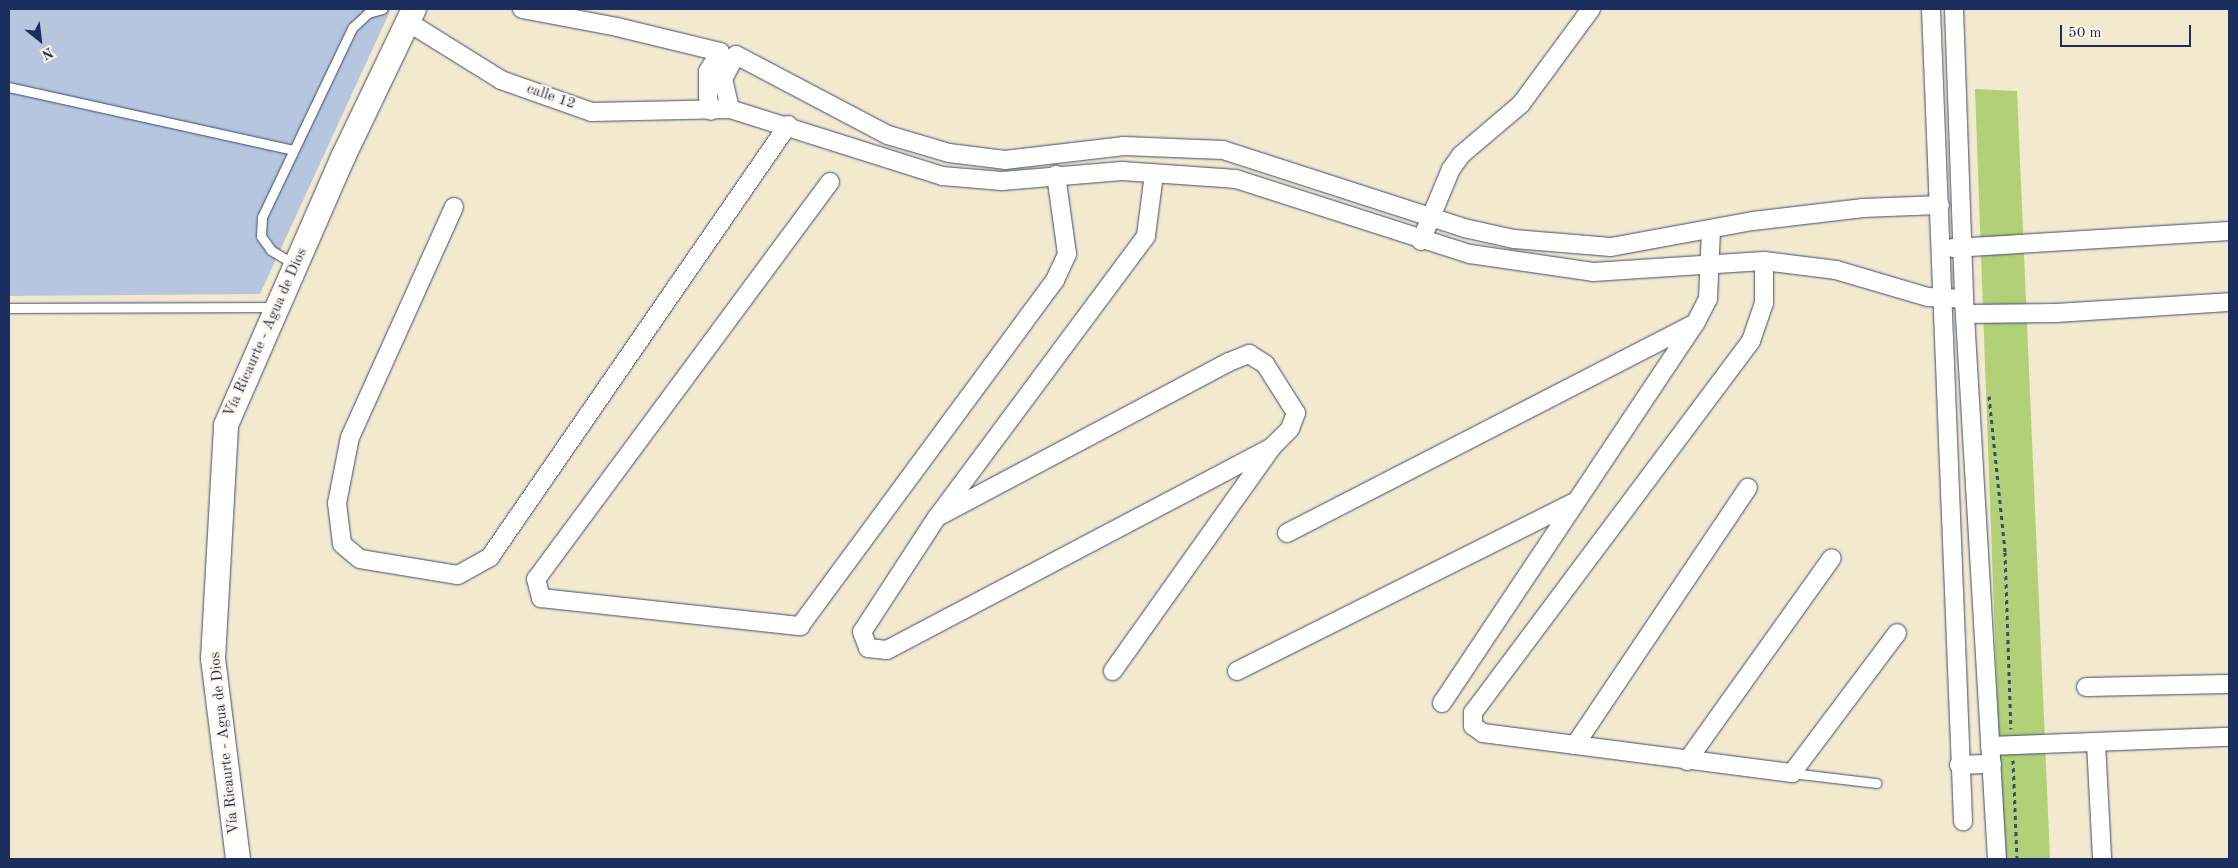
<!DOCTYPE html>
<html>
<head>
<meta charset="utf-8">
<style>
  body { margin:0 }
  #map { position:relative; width:2238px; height:868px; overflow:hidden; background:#f2e9ce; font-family:"Old Standard TT",serif }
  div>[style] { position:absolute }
  .industrial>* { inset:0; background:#b5c6de }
  .green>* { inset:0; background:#b1d078 }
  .path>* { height:3px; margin-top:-1.5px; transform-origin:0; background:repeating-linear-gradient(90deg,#3b4b6f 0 4px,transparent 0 8px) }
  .roads { filter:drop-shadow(0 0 1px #3b4b6f) drop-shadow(0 0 1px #3b4b6f) }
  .lane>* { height:9px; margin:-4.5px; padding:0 4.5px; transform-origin:4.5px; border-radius:4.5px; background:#fff }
  .street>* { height:18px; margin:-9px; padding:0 9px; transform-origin:9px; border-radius:9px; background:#fff }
  .secondary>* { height:24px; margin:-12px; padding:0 12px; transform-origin:12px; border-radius:12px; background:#fff }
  span { translate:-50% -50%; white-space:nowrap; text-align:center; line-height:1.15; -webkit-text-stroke:4px #fcf5e5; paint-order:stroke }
  .street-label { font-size:15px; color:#1b2f5e }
  .frame { position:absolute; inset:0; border:10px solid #1b2f5e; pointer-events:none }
  .north { position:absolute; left:15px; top:15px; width:50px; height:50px; -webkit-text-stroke:4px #fcf5e5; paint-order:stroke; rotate:151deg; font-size:14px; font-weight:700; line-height:20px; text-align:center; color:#1b2f5e }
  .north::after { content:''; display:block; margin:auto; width:18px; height:22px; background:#1b2f5e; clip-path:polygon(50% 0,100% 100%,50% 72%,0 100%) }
  .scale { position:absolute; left:2060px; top:25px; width:131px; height:22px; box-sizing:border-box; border:2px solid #1b2f5e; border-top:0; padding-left:6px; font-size:15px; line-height:18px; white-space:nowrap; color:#1b2f5e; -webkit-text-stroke:4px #fcf5e5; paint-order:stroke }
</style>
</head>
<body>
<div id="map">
  <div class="industrial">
    <div style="clip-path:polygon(9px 9px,391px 9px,260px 294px,9px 296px)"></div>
  </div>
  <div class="green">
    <div style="clip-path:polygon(1975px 89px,2017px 91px,2050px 859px,2003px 859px)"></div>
  </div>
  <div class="path">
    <div style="left:1989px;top:396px;width:157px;rotate:84.1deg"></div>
    <div style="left:2005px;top:552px;width:177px;rotate:88.1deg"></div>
    <div style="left:2013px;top:760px;width:99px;rotate:87.7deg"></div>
  </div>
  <div class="roads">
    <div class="lane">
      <div style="left:9px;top:87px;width:291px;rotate:12.5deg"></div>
      <div style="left:294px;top:264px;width:27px;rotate:-149deg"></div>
      <div style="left:271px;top:250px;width:17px;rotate:-126deg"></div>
      <div style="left:261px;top:236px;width:19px;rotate:-87deg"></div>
      <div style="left:262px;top:217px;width:209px;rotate:-64.5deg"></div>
      <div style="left:352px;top:28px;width:22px;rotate:-43deg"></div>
      <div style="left:368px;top:13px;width:15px;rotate:-16deg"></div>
      <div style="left:9px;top:308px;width:266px;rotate:-0.2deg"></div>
      <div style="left:1792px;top:773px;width:85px;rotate:6.8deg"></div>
    </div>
    <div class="street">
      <div style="left:522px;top:9px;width:97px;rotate:10.7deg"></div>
      <div style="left:617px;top:27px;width:106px;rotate:13.6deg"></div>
      <div style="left:720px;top:52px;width:22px;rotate:122deg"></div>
      <div style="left:708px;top:71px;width:26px;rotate:90deg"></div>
      <div style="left:708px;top:97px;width:14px;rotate:78deg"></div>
      <div style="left:1931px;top:9px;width:813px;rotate:87.74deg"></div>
      <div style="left:1954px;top:9px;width:290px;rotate:88deg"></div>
      <div style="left:1964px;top:299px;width:561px;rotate:86.63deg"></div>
      <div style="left:408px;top:22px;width:110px;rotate:31.9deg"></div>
      <div style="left:501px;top:80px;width:96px;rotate:19.4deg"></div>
      <div style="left:592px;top:112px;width:138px;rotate:-1.2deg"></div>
      <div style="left:730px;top:109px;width:222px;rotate:17.5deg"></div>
      <div style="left:942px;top:176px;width:60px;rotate:4.8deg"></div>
      <div style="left:1002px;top:181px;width:120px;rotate:-4.8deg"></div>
      <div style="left:1122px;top:171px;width:114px;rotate:4deg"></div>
      <div style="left:1236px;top:179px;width:246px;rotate:17.8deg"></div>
      <div style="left:1470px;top:254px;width:124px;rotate:8.3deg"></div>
      <div style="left:1593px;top:272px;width:171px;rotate:-3.7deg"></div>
      <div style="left:1764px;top:261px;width:73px;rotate:7.1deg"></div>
      <div style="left:1836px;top:270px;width:96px;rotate:16.4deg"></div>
      <div style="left:1928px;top:297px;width:36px;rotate:3deg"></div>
      <div style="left:730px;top:109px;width:31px;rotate:-103deg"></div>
      <div style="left:723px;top:79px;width:27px;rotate:-62deg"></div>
      <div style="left:736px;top:55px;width:172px;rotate:27.8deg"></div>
      <div style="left:888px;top:135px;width:64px;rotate:16.4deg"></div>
      <div style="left:949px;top:153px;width:56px;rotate:7.1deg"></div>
      <div style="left:1005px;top:160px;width:120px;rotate:-6.7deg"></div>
      <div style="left:1124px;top:146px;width:99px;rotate:2.3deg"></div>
      <div style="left:1223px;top:150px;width:253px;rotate:17.9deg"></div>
      <div style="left:1464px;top:228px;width:51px;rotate:12.4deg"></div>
      <div style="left:1514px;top:239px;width:97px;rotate:4.7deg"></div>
      <div style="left:1611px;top:247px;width:144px;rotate:-10.4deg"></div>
      <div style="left:1753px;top:221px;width:111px;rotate:-6.7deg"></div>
      <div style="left:1863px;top:208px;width:77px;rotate:-2.2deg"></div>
      <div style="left:1154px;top:174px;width:63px;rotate:97.4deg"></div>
      <div style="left:1146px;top:236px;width:350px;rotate:126.6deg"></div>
      <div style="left:937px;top:517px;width:137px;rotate:123.1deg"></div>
      <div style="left:862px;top:632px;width:17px;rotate:69deg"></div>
      <div style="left:868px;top:648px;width:19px;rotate:6deg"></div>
      <div style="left:887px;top:650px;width:435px;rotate:-27.8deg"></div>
      <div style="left:830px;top:182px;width:494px;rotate:126.5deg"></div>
      <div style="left:536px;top:579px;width:20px;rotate:75deg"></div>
      <div style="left:541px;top:598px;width:261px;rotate:6.2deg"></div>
      <div style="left:800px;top:626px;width:430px;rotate:-53.6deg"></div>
      <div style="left:1055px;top:280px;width:29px;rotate:-65deg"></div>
      <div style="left:1067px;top:254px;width:80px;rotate:-97.9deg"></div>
      <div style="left:454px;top:207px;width:252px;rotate:114.3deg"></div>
      <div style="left:350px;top:437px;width:67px;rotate:101.1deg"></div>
      <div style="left:337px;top:503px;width:41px;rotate:83deg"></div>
      <div style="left:342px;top:544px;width:23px;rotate:40deg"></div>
      <div style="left:360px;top:559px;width:99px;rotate:9.3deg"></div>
      <div style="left:458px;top:575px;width:37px;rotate:-29deg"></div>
      <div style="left:490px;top:557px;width:525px;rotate:-55.4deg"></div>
      <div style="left:1421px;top:241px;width:78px;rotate:-67.4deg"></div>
      <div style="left:1451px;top:169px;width:17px;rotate:-54deg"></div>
      <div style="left:1461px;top:155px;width:79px;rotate:-40.4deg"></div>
      <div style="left:1521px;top:104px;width:118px;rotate:-53.6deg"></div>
      <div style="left:1953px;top:248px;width:277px;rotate:-3.5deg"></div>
      <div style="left:1764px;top:261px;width:42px;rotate:90deg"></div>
      <div style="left:1764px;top:303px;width:40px;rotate:108.9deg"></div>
      <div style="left:1751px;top:341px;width:464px;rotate:126.8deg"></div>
      <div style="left:1473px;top:712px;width:14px;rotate:90deg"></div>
      <div style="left:1473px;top:726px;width:12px;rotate:35deg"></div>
      <div style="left:1483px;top:733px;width:312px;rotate:7.4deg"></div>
      <div style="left:1792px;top:773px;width:175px;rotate:-53.1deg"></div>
      <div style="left:1965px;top:314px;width:91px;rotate:-0.6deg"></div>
      <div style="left:2056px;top:313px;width:173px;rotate:-3.6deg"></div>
      <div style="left:941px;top:515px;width:326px;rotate:-28deg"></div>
      <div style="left:1229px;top:362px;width:22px;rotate:-22deg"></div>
      <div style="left:1249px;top:354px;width:19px;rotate:32deg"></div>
      <div style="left:1265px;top:364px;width:58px;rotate:57.7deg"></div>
      <div style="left:1296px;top:413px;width:17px;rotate:111deg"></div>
      <div style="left:1290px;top:429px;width:25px;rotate:135deg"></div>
      <div style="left:1272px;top:447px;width:275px;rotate:125.4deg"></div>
      <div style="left:1287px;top:533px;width:455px;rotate:-27.2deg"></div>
      <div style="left:1237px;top:671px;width:378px;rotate:-26.6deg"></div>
      <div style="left:2086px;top:687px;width:143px;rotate:-1.2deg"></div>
      <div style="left:1442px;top:703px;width:456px;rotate:-56.3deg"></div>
      <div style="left:1695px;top:324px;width:28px;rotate:-63deg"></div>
      <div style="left:1708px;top:299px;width:70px;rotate:-87.5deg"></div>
      <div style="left:2096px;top:743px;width:116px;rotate:87deg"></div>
      <div style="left:1575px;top:745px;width:310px;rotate:-56.1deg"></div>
      <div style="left:1990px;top:746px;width:239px;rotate:-2.2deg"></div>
      <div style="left:1687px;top:761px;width:249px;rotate:-54.5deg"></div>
      <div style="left:1959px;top:765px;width:33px;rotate:-2deg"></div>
    </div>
    <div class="secondary">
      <div style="left:238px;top:859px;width:202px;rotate:-97.1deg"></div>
      <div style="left:213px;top:659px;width:234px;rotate:-86.8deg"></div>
      <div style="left:226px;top:425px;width:295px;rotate:-66.4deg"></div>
      <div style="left:344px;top:155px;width:162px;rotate:-64.4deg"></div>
    </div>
  </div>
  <div class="street-label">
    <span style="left:551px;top:97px;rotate:19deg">calle 12</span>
    <span style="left:266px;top:333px;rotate:-66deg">Vía Ricaurte - Agua de Dios</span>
    <span style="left:225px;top:743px;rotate:-96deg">Vía Ricaurte - Agua de Dios</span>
  </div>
  <div class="frame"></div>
  <div class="north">N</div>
  <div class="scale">50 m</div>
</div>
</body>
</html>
